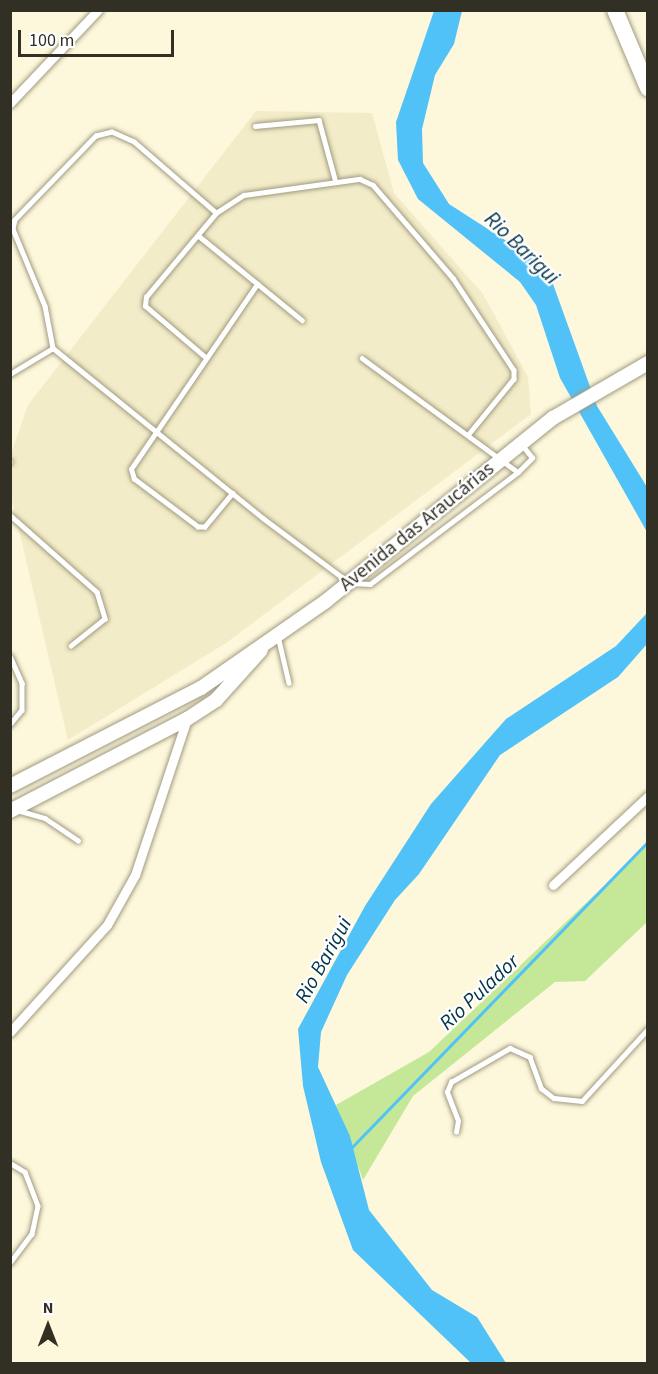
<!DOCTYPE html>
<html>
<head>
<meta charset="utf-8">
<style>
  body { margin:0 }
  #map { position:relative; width:658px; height:1374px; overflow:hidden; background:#fdf7db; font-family:"Source Sans 3",sans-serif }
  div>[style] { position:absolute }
  .built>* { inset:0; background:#f3ecc8 }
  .green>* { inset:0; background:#c4e897 }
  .water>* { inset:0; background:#51c2f8 }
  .stream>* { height:3px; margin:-1.5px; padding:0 1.5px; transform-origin:1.5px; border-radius:1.5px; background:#51c2f8 }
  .roads { filter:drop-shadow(0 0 2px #a09b81) drop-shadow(0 0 2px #a09b81) }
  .service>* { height:4.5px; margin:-2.25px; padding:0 2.25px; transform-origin:2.25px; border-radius:2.25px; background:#fff }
  .minor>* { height:9px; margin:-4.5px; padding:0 4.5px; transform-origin:4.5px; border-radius:4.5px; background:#fff }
  .primary>* { height:14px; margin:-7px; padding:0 7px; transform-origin:7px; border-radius:7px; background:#fff }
  .motorway>* { height:16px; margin:-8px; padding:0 8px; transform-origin:8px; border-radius:8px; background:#fff }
  span { translate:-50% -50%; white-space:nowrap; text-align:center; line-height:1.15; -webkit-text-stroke:4.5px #fff; paint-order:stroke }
  .street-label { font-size:20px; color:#323025 }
  .water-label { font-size:21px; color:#003349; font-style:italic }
  .frame { position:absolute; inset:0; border:12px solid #323025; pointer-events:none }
  .north { position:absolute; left:18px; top:1296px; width:60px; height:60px; -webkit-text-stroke:4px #fff; paint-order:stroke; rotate:0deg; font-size:16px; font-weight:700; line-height:24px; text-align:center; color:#323025 }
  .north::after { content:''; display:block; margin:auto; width:21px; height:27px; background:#323025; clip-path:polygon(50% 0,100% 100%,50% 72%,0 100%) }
  .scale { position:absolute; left:18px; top:30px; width:156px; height:27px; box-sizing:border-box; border:3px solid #323025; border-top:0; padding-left:8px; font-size:18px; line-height:21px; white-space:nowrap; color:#323025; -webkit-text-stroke:4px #fff; paint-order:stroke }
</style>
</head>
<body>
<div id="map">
  <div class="built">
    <div style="clip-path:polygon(256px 111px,372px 113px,394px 193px,483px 294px,528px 377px,531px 414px,226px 643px,68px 740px,11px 496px,10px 457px,28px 405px)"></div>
  </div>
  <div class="green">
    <div style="clip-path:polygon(647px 845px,647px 922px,585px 981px,555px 982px,413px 1096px,363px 1180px,336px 1105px,429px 1052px)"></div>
  </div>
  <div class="water">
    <div style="clip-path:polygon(434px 11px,462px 11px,454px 44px,435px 75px,422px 129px,423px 163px,449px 204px,533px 258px,553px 284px,597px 406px,647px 487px,647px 532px,560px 378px,536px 305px,520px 282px,418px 199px,398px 160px,396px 122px)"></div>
    <div style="clip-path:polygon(647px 613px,647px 644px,618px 677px,500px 755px,419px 874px,395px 900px,347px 975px,321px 1032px,318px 1067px,350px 1136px,369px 1210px,432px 1290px,477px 1317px,506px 1363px,471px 1363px,353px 1250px,321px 1162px,303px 1086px,298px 1029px,365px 906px,431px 804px,506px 719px,616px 646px)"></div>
  </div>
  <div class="stream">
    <div style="left:351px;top:1148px;width:426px;rotate:-45.9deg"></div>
  </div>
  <div class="roads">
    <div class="service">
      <div style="left:255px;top:126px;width:64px;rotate:-5.4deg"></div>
      <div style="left:319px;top:120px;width:61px;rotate:74.8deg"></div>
      <div style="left:216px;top:213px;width:108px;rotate:-139.1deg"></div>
      <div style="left:134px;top:142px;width:24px;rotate:-156deg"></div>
      <div style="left:112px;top:132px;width:16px;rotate:166deg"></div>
      <div style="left:96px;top:136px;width:117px;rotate:134deg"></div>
      <div style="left:15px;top:220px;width:9px;rotate:103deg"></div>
      <div style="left:13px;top:229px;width:83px;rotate:67.4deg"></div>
      <div style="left:45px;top:306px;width:43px;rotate:79.2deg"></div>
      <div style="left:53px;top:348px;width:270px;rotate:39deg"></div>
      <div style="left:263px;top:518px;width:109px;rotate:36.8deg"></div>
      <div style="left:350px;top:583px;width:20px;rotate:3deg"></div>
      <div style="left:370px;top:584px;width:186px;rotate:-37.1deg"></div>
      <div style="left:518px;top:472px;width:20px;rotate:-45deg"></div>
      <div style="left:532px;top:458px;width:16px;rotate:-128deg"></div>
      <div style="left:199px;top:236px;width:133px;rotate:39.2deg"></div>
      <div style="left:206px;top:358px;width:80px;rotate:-139.6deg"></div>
      <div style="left:145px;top:306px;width:9px;rotate:-84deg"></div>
      <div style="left:146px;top:297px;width:109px;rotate:-50.2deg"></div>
      <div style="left:216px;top:213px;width:33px;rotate:-33deg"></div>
      <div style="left:244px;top:195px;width:117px;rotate:-7.9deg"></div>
      <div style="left:360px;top:179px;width:14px;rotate:25deg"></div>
      <div style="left:373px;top:185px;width:123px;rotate:49.3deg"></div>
      <div style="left:453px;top:278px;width:110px;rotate:56.5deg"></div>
      <div style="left:514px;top:370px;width:9px;rotate:90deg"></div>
      <div style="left:514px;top:379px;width:70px;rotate:129.2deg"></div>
      <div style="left:362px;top:358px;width:193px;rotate:36.2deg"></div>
      <div style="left:10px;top:374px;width:50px;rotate:-31.2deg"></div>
      <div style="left:10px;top:461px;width:1px;rotate:90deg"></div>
      <div style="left:233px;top:493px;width:44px;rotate:129.5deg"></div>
      <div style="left:205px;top:527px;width:7px;rotate:180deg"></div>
      <div style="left:198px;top:527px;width:80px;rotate:-143.1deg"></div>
      <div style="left:134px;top:479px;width:10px;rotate:-107deg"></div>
      <div style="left:131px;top:469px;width:224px;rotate:-55.7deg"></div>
      <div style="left:10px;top:515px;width:116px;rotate:41.5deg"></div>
      <div style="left:97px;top:592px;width:28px;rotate:73deg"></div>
      <div style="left:105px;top:619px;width:43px;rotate:141.5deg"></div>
      <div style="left:278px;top:636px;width:48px;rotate:76.8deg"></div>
      <div style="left:10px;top:656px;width:30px;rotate:66deg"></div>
      <div style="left:22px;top:683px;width:27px;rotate:90deg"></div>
      <div style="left:22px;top:710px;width:19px;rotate:129deg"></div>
      <div style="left:17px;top:810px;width:29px;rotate:16deg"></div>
      <div style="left:45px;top:818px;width:40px;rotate:34deg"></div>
      <div style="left:456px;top:1132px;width:11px;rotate:-80deg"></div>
      <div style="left:458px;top:1121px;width:31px;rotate:-111deg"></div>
      <div style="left:447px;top:1092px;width:11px;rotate:-68deg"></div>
      <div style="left:451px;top:1082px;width:68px;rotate:-30deg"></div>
      <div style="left:510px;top:1048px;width:22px;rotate:24deg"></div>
      <div style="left:530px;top:1057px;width:33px;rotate:70deg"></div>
      <div style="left:541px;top:1088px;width:16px;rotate:38deg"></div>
      <div style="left:554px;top:1098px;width:28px;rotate:6deg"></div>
      <div style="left:582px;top:1101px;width:98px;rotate:-47.5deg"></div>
      <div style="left:10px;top:1163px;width:17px;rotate:31deg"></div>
      <div style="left:25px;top:1172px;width:36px;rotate:69deg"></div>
      <div style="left:38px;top:1206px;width:29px;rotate:102deg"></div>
      <div style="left:32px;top:1234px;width:36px;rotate:127deg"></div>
    </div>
    <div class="minor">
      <div style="left:10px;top:103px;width:128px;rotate:-46.6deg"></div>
      <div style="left:553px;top:885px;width:130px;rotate:-43.1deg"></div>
      <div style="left:10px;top:1032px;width:144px;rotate:-47.8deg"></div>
      <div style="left:107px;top:925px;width:57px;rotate:-60.8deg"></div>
      <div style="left:135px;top:875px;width:164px;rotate:-71.6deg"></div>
    </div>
    <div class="primary">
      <div style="left:10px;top:786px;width:215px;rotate:-27.2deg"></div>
      <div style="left:201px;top:688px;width:152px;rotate:-34.8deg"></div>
      <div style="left:326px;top:601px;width:292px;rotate:-38.9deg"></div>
      <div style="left:553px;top:418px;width:110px;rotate:-30.1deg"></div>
      <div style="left:10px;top:811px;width:199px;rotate:-27.5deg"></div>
      <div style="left:187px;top:719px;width:35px;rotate:-33deg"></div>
      <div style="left:216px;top:700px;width:67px;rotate:-48deg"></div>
    </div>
    <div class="motorway">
      <div style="left:615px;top:10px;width:85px;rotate:67.1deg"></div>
    </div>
  </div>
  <div class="street-label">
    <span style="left:417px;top:527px;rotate:-39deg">Avenida das Araucárias</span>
  </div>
  <div class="water-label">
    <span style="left:522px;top:248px;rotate:44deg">Rio Barigui</span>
    <span style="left:323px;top:960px;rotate:-61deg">Rio Barigui</span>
    <span style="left:479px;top:992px;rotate:-43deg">Rio Pulador</span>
  </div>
  <div class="frame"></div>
  <div class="north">N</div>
  <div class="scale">100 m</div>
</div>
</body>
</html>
